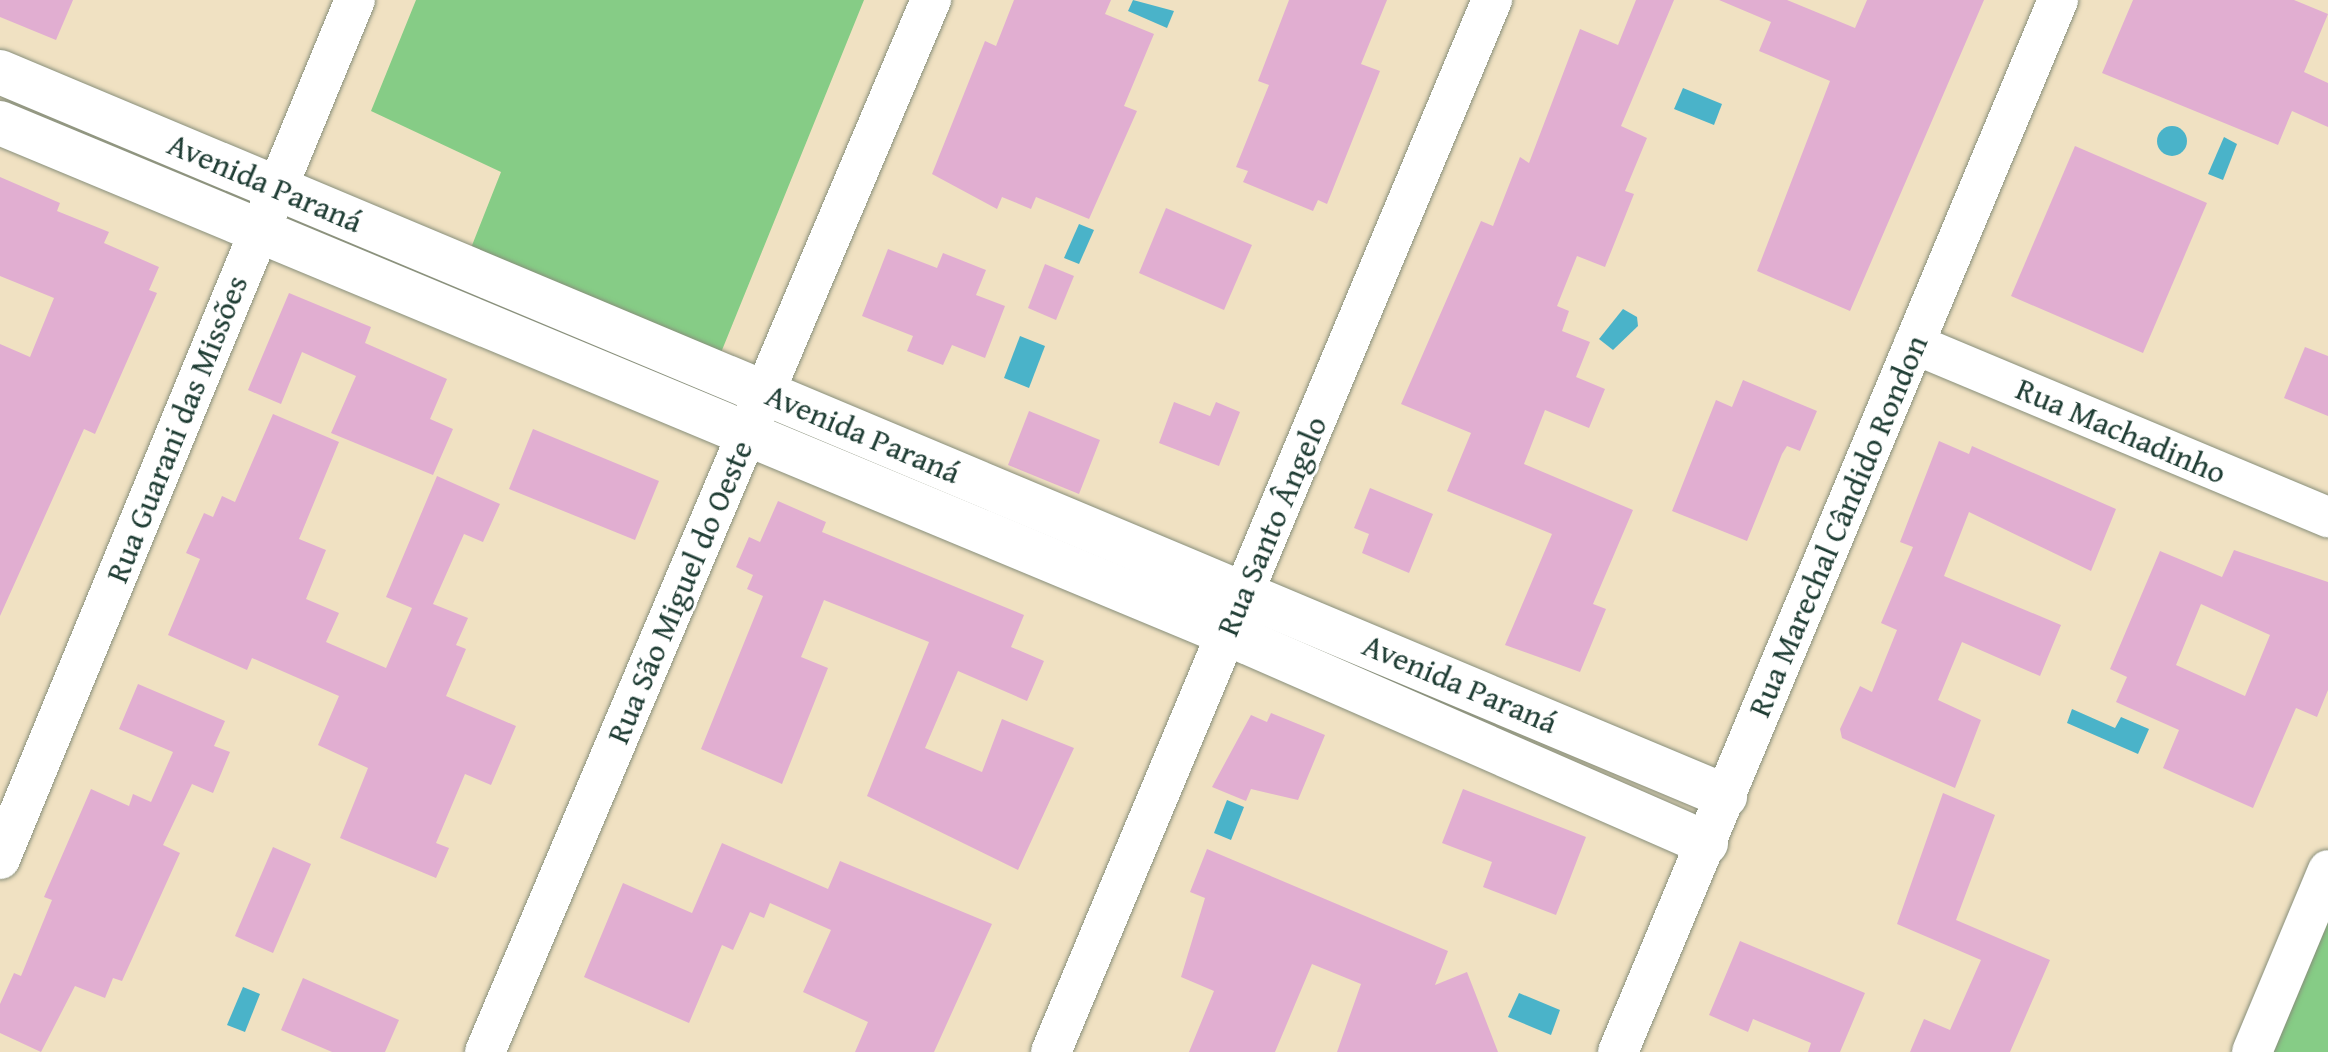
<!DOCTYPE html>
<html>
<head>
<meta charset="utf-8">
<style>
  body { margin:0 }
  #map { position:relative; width:2328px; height:1052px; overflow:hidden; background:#f0e1c2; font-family:"Gentium Book Plus",serif }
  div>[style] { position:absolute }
  .green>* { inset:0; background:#86cc86 }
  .water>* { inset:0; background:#4ab3c9 }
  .round { border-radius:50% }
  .building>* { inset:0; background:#e1aed1 }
  .roads { filter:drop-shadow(0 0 2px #888f7b) drop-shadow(0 0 2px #888f7b) }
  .street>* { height:40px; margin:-20px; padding:0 20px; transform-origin:20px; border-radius:20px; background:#fff }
  .secondary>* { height:44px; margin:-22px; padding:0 22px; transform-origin:22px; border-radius:22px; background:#fff }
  span { translate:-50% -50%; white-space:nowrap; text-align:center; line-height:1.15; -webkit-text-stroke:6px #fff; paint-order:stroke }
  .street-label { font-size:32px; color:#1f3d34 }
</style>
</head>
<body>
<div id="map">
  <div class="green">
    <div style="clip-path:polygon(416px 0,864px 0,718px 360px,469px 253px,501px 172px,371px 111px)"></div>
    <div style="clip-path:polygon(2328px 894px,2328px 1052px,2261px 1052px)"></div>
  </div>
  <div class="water">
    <div style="clip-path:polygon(1133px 0,1174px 11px,1167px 28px,1128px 11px)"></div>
    <div style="clip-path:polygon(1683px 88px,1722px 104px,1714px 125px,1674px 109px)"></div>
    <div class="round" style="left:2157px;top:126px;width:30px;height:30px"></div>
    <div style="clip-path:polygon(2224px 137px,2237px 144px,2223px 180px,2208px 174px)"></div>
    <div style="clip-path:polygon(1079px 224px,1094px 230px,1079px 264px,1064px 258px)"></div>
    <div style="clip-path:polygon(1623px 309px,1637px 317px,1638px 326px,1613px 350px,1599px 339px)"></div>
    <div style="clip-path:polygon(1020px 336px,1045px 346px,1029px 388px,1004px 378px)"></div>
    <div style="clip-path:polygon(2072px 709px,2115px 728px,2121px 717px,2149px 729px,2138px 754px,2067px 723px)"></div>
    <div style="clip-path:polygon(1227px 800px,1244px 807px,1231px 840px,1214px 833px)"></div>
    <div style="clip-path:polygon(243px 987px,260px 994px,245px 1032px,227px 1025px)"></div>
    <div style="clip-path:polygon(1519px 993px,1560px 1010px,1551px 1035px,1508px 1017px)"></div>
  </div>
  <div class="building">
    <div style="clip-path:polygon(0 0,73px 0,56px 40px,0 17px)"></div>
    <div style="clip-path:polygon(1014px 0,1111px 0,1105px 14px,1154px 34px,1124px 106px,1137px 111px,1089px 219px,1036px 197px,1031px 209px,1002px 197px,997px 209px,932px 174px,985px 41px,996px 46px)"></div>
    <div style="clip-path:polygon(1289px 0,1387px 0,1361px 64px,1380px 71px,1327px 204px,1318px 200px,1313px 211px,1243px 182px,1248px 171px,1236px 167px,1269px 85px,1258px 81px)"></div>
    <div style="clip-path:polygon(1636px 0,1674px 0,1621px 126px,1647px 138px,1625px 191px,1634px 194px,1605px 267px,1577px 256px,1557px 306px,1569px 311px,1562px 331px,1590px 342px,1576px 377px,1605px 389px,1589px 428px,1545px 410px,1524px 464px,1633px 510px,1593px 604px,1606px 609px,1580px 672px,1505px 645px,1552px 534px,1447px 491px,1471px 433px,1401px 404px,1481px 221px,1493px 226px,1520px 157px,1529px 163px,1580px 29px,1618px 45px)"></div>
    <div style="clip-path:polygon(1719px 0,1787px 0,1855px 28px,1867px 0,1984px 0,1850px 311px,1757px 271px,1830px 81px,1759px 51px,1771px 22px)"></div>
    <div style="clip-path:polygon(2133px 0,2294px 0,2328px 14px,2304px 72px,2328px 83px,2328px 127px,2292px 111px,2278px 145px,2102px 73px)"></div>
    <div style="clip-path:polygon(2075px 146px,2207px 203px,2143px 353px,2011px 296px)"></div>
    <div style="clip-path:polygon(0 177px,60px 203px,57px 211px,109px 232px,104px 243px,159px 267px,149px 290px,157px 293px,95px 434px,84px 429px,0 616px,0 344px,30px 357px,54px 298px,0 276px)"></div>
    <div style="clip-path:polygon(1166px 208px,1252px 245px,1224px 310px,1139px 273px)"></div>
    <div style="clip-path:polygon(888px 249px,937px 268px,943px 253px,986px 270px,976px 295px,1005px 306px,985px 358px,952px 345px,943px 365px,907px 351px,913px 336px,862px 316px)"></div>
    <div style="clip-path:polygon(1045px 264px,1074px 276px,1056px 320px,1028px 308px)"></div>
    <div style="clip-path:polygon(289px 293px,371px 327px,365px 343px,447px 379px,430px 419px,453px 429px,433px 475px,331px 433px,356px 376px,302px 352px,281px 404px,248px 390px)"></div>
    <div style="clip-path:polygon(2305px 347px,2328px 356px,2328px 416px,2284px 398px)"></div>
    <div style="clip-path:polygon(1743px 380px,1817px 411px,1800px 451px,1787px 446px,1782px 454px,1747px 541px,1672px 511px,1716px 400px,1732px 407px)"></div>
    <div style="clip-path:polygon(1174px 402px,1210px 416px,1216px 402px,1240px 412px,1219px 466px,1159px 443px)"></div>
    <div style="clip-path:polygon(1029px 411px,1100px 440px,1079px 494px,1008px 465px)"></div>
    <div style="clip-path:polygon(273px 414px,339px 442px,299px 539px,326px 550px,306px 599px,339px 613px,326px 642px,386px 668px,412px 608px,386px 597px,437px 476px,500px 504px,483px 542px,464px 534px,433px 604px,468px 618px,456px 645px,466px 649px,446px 696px,516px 726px,491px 785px,465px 774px,436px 843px,449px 848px,436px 878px,340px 838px,368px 768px,318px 745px,339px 696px,252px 658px,247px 670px,168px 635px,200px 559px,186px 553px,204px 513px,213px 517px,222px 496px,235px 502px)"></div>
    <div style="clip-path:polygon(533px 429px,659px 481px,635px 540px,509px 489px)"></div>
    <div style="clip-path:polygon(1939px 441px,1969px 454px,1972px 446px,2116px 509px,2091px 571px,1969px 512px,1944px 576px,2061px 625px,2040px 676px,1962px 642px,1938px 700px,1981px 720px,1955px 788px,1842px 738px,1840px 729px,1860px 686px,1872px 692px,1897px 630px,1881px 623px,1913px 547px,1900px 542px)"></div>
    <div style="clip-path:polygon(1370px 488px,1433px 514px,1409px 573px,1362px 553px,1369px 534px,1354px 528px)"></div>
    <div style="clip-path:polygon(778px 501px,826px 522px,822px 532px,1024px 615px,1011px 647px,1044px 661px,1027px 701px,958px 671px,925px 748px,982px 772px,1002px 719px,1074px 748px,1018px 870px,867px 796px,929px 642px,824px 600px,801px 657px,828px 668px,782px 784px,701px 749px,763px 596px,747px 589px,753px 575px,736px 567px,749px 537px,760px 542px)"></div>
    <div style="clip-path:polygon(evenodd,2234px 550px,2328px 582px,2328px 690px,2317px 717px,2296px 708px,2253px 808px,2163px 768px,2179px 730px,2116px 702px,2127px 677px,2110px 669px,2160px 551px,2222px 577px,2234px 550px,2201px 604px,2270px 635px,2245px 696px,2176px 665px,2201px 604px)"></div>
    <div style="clip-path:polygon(138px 684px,225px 721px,214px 746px,230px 752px,213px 793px,192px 784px,163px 845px,180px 853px,122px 981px,113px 978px,105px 998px,75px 986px,41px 1052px,0 1033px,0 1004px,14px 973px,21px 976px,52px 900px,44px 897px,91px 789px,129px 806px,133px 794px,151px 802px,173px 752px,119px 729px)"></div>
    <div style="clip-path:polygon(1271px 713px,1325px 735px,1298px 800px,1251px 789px,1246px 801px,1212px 787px,1251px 715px,1267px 722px)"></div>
    <div style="clip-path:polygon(1463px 789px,1586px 837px,1556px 915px,1483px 887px,1492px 862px,1442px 843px)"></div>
    <div style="clip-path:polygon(1943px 793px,1995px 815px,1956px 920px,2050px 960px,2010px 1052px,1910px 1052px,1924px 1019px,1950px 1030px,1981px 960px,1897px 924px)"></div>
    <div style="clip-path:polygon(722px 843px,828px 889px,840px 861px,992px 924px,934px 1052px,855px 1052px,868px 1022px,803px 992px,831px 930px,770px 903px,764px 918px,750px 912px,733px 950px,722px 945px,689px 1023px,584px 977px,623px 883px,692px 913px)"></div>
    <div style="clip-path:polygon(273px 847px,311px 864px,273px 953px,235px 936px)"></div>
    <div style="clip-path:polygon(1207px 849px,1448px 951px,1435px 985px,1467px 972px,1498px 1052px,1337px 1052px,1361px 984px,1312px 964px,1275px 1052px,1189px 1052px,1214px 991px,1181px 977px,1205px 898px,1190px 892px)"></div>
    <div style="clip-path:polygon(1740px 941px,1865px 993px,1840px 1052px,1808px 1052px,1811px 1043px,1753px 1019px,1748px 1032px,1709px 1015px)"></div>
    <div style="clip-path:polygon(303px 978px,399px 1020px,385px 1052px,332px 1052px,281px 1030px)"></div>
  </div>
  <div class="roads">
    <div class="street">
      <div style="left:1914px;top:344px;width:449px;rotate:22.7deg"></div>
      <div style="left:0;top:859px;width:929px;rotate:-67.55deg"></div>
      <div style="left:485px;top:1052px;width:1143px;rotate:-67.03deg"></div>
      <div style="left:1051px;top:1052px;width:1141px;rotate:-67.26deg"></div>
      <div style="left:1618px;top:1052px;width:1140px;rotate:-67.3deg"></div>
      <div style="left:2252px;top:1052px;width:197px;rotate:-67.3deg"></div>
    </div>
    <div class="secondary">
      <div style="left:0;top:72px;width:1871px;rotate:22.77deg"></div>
      <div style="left:0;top:123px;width:1328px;rotate:22.59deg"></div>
      <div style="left:1226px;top:633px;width:524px;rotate:23.63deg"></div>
    </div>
  </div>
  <div class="street-label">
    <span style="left:265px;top:183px;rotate:23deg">Avenida Paraná</span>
    <span style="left:177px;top:429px;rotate:-68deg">Rua Guarani das Missões</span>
    <span style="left:2121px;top:431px;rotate:23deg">Rua Machadinho</span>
    <span style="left:863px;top:434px;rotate:23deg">Avenida Paraná</span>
    <span style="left:1272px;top:526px;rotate:-67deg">Rua Santo Ângelo</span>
    <span style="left:1838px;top:526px;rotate:-67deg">Rua Marechal Cândido Rondon</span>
    <span style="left:680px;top:592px;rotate:-67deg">Rua São Miguel do Oeste</span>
    <span style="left:1460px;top:684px;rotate:23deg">Avenida Paraná</span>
  </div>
</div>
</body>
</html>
